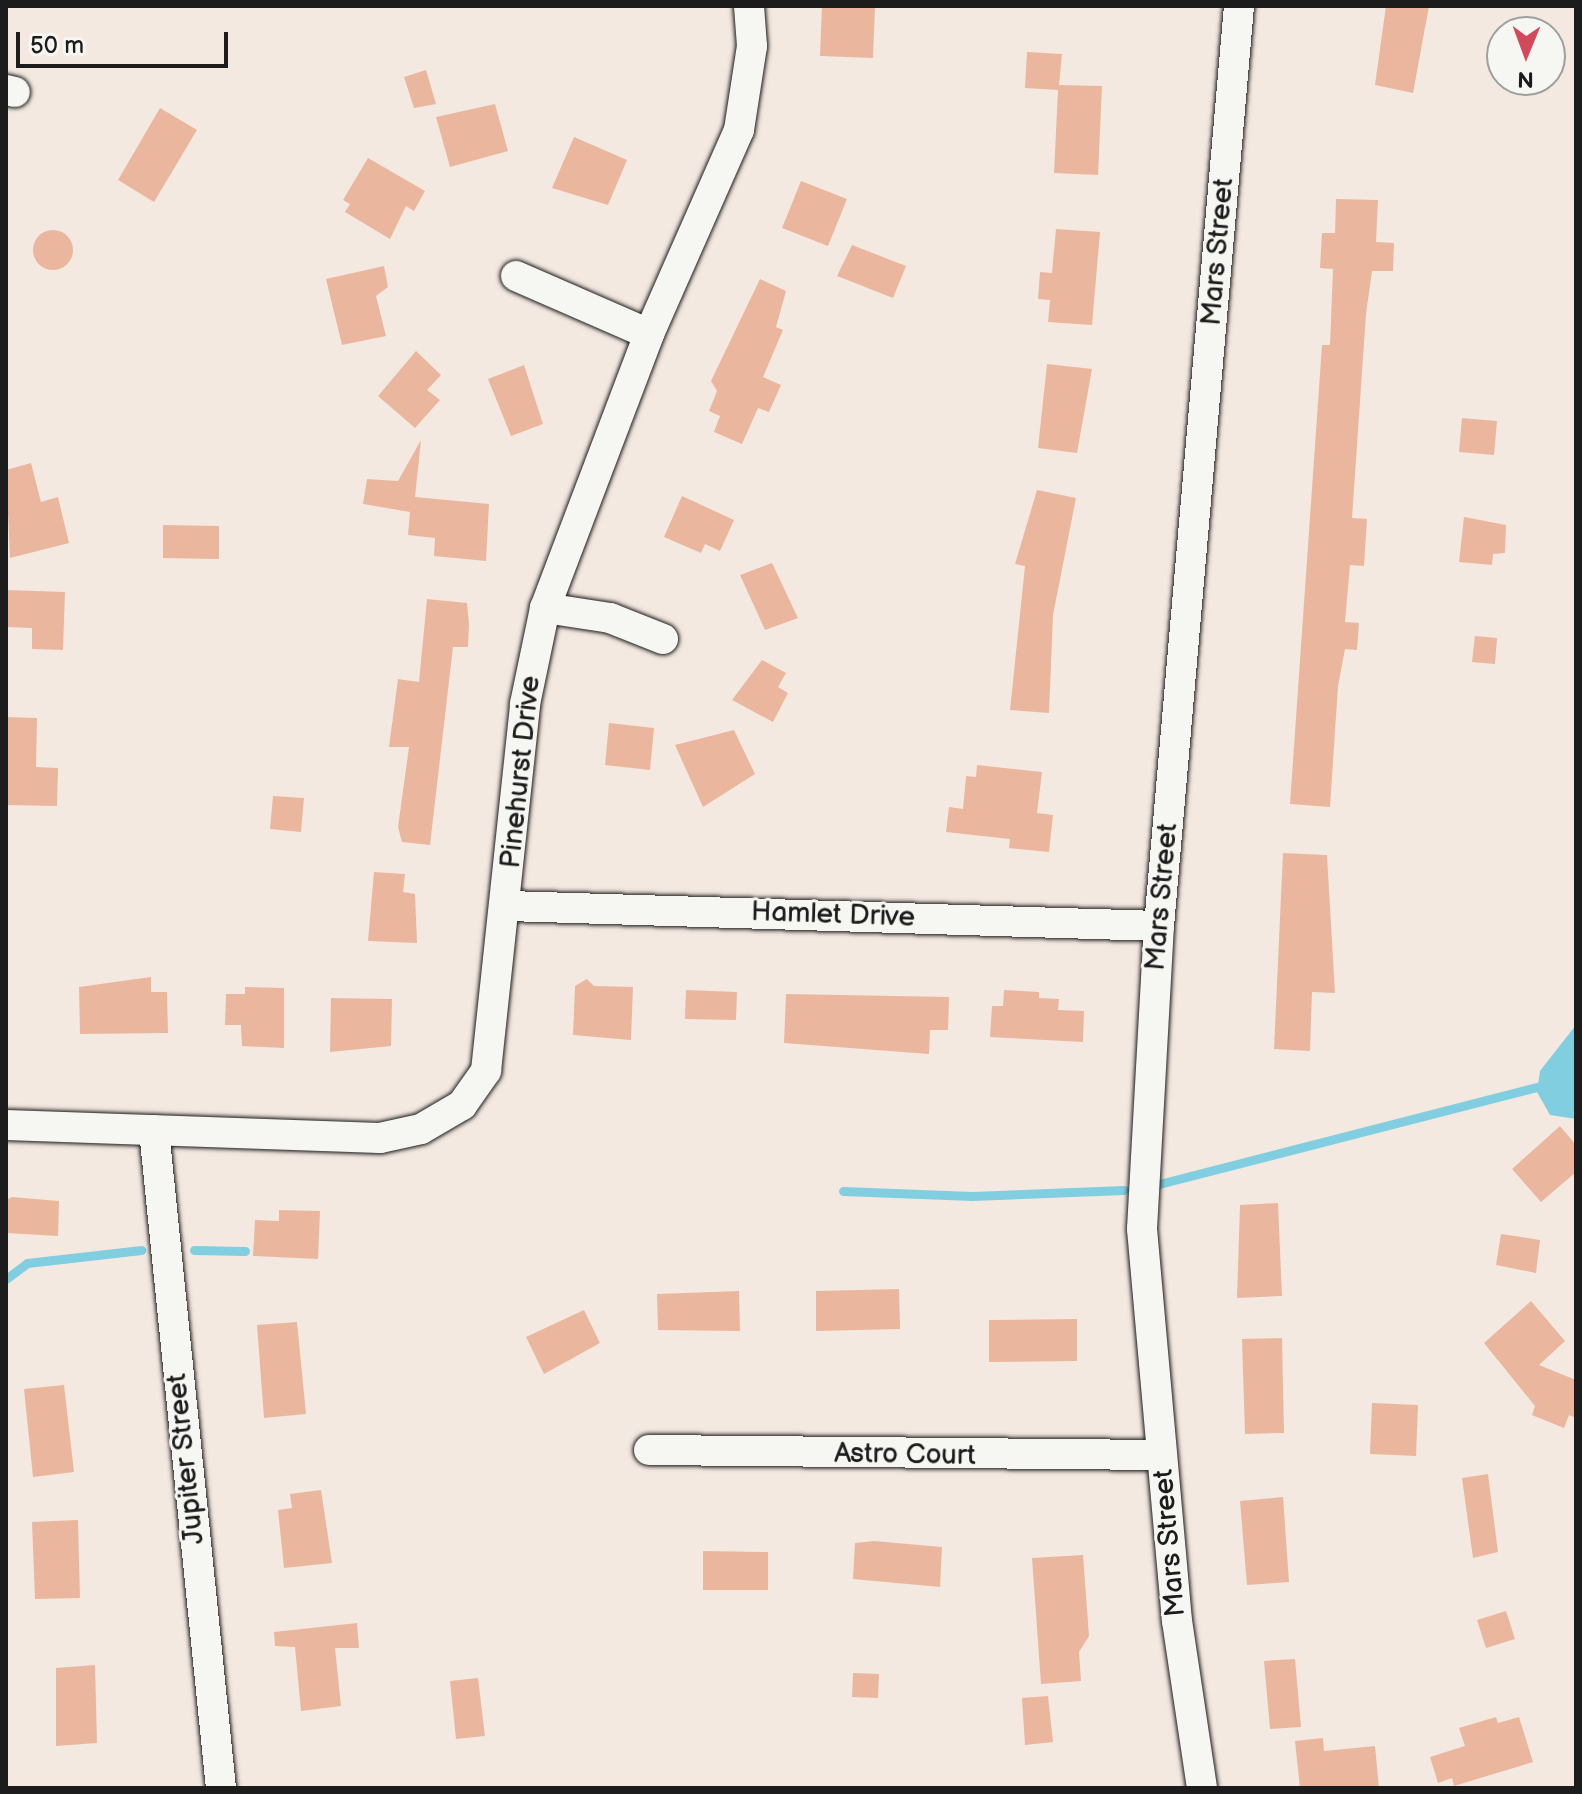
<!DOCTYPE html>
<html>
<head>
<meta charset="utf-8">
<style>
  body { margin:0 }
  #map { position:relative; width:1582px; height:1794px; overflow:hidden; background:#f4e9e1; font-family:"Balsamiq Sans",sans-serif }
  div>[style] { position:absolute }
  .water>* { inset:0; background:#82cee1 }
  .stream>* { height:9px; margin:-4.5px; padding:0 4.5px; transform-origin:4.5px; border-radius:4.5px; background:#82cee1 }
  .building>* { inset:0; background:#ebb69e }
  .round { border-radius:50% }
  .roads { filter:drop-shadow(0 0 2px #1c1c1c) drop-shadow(0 0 2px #1c1c1c) }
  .street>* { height:30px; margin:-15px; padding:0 15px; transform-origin:15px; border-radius:15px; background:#f6f6f2 }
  span { translate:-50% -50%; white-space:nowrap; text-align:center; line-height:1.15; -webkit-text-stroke:6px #f6f6f2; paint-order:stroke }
  .street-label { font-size:28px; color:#1c1c1c }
  .frame { position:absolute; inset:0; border:8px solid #1c1c1c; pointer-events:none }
  .north { position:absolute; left:1486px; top:16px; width:80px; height:80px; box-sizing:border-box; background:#f6f6f2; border:2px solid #9f9f9c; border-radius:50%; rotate:181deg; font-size:22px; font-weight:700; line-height:32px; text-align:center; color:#1c1c1c }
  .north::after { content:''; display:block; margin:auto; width:28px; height:36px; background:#d1495b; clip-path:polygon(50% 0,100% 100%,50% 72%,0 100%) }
  .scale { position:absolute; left:16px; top:32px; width:212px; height:36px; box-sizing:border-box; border:4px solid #1c1c1c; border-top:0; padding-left:10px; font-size:24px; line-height:28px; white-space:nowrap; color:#1c1c1c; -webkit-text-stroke:6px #f6f6f2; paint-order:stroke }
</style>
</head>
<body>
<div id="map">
  <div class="water">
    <div style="clip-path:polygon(1576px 1025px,1576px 1119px,1550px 1115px,1537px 1092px,1540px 1071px)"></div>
  </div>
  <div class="stream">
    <div style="left:1159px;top:1184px;width:398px;rotate:-14.4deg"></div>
    <div style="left:843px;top:1191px;width:129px;rotate:2.2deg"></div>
    <div style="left:972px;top:1196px;width:152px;rotate:-2.3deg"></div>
    <div style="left:194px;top:1250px;width:51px;rotate:1.1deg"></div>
    <div style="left:6px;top:1279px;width:26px;rotate:-37deg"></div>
    <div style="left:27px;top:1263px;width:115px;rotate:-6.5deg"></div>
  </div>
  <div class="building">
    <div style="clip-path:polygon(822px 6px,875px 6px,873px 58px,820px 56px)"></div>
    <div style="clip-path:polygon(1386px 6px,1429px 6px,1413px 93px,1375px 85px)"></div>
    <div style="clip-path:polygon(1027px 52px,1062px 54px,1059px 85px,1102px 86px,1098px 175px,1054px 173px,1058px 90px,1025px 88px)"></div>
    <div style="clip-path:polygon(426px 70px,436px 104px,414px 108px,404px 77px)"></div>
    <div style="clip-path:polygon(495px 104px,508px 151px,450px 167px,436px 117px)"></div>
    <div style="clip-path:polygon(160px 108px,197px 130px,154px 202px,118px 180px)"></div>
    <div style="clip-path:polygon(574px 137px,627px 160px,608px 205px,552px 188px)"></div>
    <div style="clip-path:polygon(368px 158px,425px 191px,414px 211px,406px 206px,390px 239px,345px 212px,350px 204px,343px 200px)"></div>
    <div style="clip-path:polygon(801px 181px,847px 199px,828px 246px,782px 228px)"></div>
    <div style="clip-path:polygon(1336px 199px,1378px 200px,1376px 242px,1394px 243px,1393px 271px,1372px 271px,1366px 314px,1352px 518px,1367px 519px,1364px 566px,1350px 565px,1345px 622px,1359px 623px,1357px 650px,1345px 649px,1338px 686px,1330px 807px,1290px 804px,1322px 345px,1330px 345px,1333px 269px,1320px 268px,1322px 233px,1335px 233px)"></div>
    <div style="clip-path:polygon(1056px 229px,1100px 232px,1092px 325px,1048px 322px,1050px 300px,1038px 299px,1040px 272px,1052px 273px)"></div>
    <div class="round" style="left:33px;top:230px;width:40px;height:40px"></div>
    <div style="clip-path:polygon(852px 245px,906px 266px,893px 298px,837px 276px)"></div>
    <div style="clip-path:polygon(384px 266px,388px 287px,376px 296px,386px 336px,342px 345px,326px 279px)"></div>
    <div style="clip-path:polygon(760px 279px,786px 291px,776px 327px,783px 330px,763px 377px,781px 385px,769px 412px,758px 408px,742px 444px,714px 432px,720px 416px,709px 411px,717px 391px,711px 381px)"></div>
    <div style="clip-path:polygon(416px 351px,441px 375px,427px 390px,440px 400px,415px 428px,378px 396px)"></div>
    <div style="clip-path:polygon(1047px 364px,1092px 369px,1077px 453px,1038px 448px)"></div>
    <div style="clip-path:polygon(524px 365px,543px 424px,511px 436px,488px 379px)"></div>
    <div style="clip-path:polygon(1462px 418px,1497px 421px,1494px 455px,1459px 452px)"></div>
    <div style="clip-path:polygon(421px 440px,415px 497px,489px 504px,486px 561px,434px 556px,435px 538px,408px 535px,410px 512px,363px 504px,367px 479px,398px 481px)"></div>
    <div style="clip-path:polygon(31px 463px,41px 502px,58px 497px,69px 543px,10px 558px,6px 470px)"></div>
    <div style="clip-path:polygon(1037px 490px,1076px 498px,1053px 615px,1049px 713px,1010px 710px,1025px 566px,1015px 564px)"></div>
    <div style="clip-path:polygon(682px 496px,734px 520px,720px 551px,705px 544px,701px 553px,664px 537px)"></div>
    <div style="clip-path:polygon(1464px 517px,1506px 525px,1505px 553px,1493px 554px,1492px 565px,1459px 562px)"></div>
    <div style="clip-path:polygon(163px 525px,219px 526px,219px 559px,163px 558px)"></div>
    <div style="clip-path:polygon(772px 563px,798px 618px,765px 630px,740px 575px)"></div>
    <div style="clip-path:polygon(6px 590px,65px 592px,63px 650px,32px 649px,32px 628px,6px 627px)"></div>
    <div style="clip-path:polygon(427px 599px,467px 603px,469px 625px,468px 647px,453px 647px,430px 845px,402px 842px,398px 827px,409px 747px,389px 747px,398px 679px,419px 682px)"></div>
    <div style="clip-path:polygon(1475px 636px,1497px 638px,1495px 664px,1472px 662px)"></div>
    <div style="clip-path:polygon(762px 660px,786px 673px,778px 687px,788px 693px,773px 722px,732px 700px)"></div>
    <div style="clip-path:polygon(6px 717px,37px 718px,36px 767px,58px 768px,57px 806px,6px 805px)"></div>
    <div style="clip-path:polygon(609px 723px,654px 728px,650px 770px,605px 765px)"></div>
    <div style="clip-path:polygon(734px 730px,755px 774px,703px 807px,675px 745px)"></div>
    <div style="clip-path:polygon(977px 765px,1042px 772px,1037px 813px,1053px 815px,1049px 852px,1009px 848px,1010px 839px,946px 832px,949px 807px,963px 809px,966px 776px,976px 777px)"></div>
    <div style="clip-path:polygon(273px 796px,304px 798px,301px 832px,270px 829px)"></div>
    <div style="clip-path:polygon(1283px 853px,1327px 855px,1335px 993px,1312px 992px,1310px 1051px,1274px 1049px)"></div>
    <div style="clip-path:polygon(374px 872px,405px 874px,403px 892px,415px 894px,417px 943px,368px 941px)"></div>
    <div style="clip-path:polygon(151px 977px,151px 992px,167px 992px,168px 1033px,80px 1034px,79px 987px)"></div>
    <div style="clip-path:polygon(587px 979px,594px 986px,633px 987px,631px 1040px,573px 1035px,575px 986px)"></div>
    <div style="clip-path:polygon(245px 987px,284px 988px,284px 1048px,242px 1046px,241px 1025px,225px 1025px,226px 994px,245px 994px)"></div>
    <div style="clip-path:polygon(686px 990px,737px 992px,736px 1020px,685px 1019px)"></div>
    <div style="clip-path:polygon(1004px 990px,1039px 992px,1039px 998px,1059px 999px,1058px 1010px,1084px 1011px,1083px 1042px,990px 1037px,992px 1006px,1003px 1006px)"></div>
    <div style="clip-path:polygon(786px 994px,949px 997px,948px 1030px,930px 1030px,929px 1054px,784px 1043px)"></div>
    <div style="clip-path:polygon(331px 998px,392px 999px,391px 1046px,330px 1052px)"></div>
    <div style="clip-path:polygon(1560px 1126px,1576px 1145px,1576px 1172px,1541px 1202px,1512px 1169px)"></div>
    <div style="clip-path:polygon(12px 1197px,59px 1201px,58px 1236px,6px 1233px,6px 1200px)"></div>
    <div style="clip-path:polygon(1278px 1203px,1282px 1296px,1237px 1298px,1240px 1205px)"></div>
    <div style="clip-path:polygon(279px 1210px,320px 1211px,318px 1259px,253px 1256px,255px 1220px,279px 1221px)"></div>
    <div style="clip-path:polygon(1501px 1234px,1540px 1240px,1536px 1273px,1496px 1265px)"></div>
    <div style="clip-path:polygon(899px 1289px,900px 1329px,816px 1331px,816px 1291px)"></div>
    <div style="clip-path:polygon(739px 1291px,740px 1331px,658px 1330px,657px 1294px)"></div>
    <div style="clip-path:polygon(1531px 1301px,1565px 1341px,1539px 1365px,1576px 1380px,1576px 1418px,1569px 1415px,1564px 1428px,1532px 1415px,1535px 1406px,1484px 1343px)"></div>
    <div style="clip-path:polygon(584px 1310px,600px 1343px,544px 1374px,526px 1337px)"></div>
    <div style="clip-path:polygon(1077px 1319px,1077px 1361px,989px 1362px,989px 1320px)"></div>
    <div style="clip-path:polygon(297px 1322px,306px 1414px,264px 1418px,257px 1325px)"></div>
    <div style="clip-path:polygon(1282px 1338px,1284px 1433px,1245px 1434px,1242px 1339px)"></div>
    <div style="clip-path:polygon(64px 1385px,74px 1472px,33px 1477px,24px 1389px)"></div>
    <div style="clip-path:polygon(1372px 1403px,1418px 1405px,1416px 1456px,1370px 1454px)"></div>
    <div style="clip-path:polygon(1488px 1474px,1498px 1552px,1473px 1558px,1462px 1478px)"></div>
    <div style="clip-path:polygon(321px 1490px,332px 1563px,284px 1568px,278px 1510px,292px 1508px,290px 1494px)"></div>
    <div style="clip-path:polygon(1283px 1497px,1289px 1582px,1247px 1585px,1240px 1501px)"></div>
    <div style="clip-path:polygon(78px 1520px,80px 1598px,35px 1599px,32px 1522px)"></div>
    <div style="clip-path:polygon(874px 1541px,942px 1547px,940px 1587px,853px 1579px,855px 1543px)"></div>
    <div style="clip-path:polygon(703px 1551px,768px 1552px,768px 1590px,703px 1590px)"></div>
    <div style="clip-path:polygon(1083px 1555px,1089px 1636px,1079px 1652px,1081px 1681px,1041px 1684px,1032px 1558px)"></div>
    <div style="clip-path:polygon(1506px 1611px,1515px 1639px,1486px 1648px,1477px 1620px)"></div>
    <div style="clip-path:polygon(357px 1623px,359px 1648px,335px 1648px,341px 1706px,301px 1711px,295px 1647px,275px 1646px,274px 1632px)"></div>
    <div style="clip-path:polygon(1295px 1659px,1301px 1727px,1270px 1729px,1264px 1661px)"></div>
    <div style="clip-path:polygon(95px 1665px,97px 1743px,56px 1746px,56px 1668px)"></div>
    <div style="clip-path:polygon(853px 1673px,879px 1674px,878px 1698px,852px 1697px)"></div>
    <div style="clip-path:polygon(478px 1678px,485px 1736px,456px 1739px,450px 1681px)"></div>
    <div style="clip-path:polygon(1048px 1696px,1053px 1742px,1025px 1745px,1022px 1698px)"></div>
    <div style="clip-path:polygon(1496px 1717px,1498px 1723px,1519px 1717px,1533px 1762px,1454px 1786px,1452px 1778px,1438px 1783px,1430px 1757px,1465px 1746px,1459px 1728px)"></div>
    <div style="clip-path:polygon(1323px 1738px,1324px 1751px,1375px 1746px,1379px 1788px,1300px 1788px,1295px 1741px)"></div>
  </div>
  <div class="roads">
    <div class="street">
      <div style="left:6px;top:90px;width:9px;rotate:13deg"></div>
      <div style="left:516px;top:276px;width:145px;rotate:23.6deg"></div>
      <div style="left:545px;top:608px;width:66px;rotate:8.7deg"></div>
      <div style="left:610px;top:618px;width:57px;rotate:21.6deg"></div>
      <div style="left:508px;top:906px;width:651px;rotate:1.76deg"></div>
      <div style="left:6px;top:1125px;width:374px;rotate:2deg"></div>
      <div style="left:380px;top:1138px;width:42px;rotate:-12.4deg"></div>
      <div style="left:421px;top:1129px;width:48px;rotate:-30.3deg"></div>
      <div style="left:462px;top:1105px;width:42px;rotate:-54.8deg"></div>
      <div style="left:486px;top:1071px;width:369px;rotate:-83.9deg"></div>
      <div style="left:525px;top:704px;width:98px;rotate:-78.2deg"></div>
      <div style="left:545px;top:608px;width:293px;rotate:-69.2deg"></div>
      <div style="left:649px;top:334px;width:223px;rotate:-66.2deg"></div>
      <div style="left:739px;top:130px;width:85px;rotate:-81.2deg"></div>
      <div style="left:752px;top:46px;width:40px;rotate:-94.3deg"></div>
      <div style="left:154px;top:1130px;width:661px;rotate:84.19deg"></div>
      <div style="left:649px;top:1450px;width:513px;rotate:0.56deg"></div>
      <div style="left:1202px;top:1788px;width:169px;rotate:-98.5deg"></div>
      <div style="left:1177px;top:1621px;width:394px;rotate:-95.1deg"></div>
      <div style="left:1142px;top:1229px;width:303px;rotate:-86.8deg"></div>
      <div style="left:1159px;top:926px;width:923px;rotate:-85.03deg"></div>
    </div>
  </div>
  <div class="street-label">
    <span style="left:1218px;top:252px;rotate:-85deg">Mars Street</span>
    <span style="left:521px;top:772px;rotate:-84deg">Pinehurst Drive</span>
    <span style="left:1162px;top:897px;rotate:-85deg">Mars Street</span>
    <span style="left:833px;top:915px;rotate:2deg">Hamlet Drive</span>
    <span style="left:905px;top:1455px;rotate:1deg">Astro Court</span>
    <span style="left:186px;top:1459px;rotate:-96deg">Jupiter Street</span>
    <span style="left:1170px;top:1543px;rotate:-95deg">Mars Street</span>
  </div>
  <div class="frame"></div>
  <div class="north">N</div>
  <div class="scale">50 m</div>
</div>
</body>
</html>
